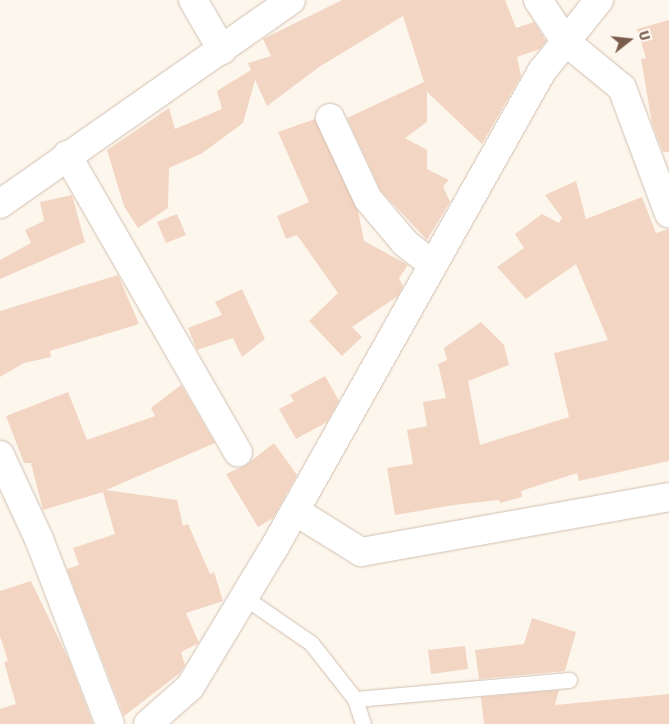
<!DOCTYPE html>
<html>
<head>
<meta charset="utf-8">
<style>
  body { margin:0 }
  #map { position:relative; width:669px; height:724px; overflow:hidden; background:#fdf6ec; font-family:"Fira Sans",sans-serif }
  div>[style] { position:absolute }
  .building>* { inset:0; background:#f3d5c3 }
  .roads { filter:drop-shadow(0 0 1px #d1beb0) drop-shadow(0 0 1px #d1beb0) }
  .lane>* { height:15px; margin:-7.5px; padding:0 7.5px; transform-origin:7.5px; border-radius:7.5px; background:#fff }
  .street>* { height:28px; margin:-14px; padding:0 14px; transform-origin:14px; border-radius:14px; background:#fff }
  .secondary>* { height:28px; margin:-14px; padding:0 14px; transform-origin:14px; border-radius:14px; background:#fff }
  span { translate:-50% -50%; white-space:nowrap; text-align:center; line-height:1.15; -webkit-text-stroke:4.5px #fffaf3; paint-order:stroke }
  .north { position:absolute; left:604px; top:15px; width:50px; height:50px; -webkit-text-stroke:4px #fffaf3; paint-order:stroke; rotate:74deg; font-size:14px; font-weight:700; line-height:20px; text-align:center; color:#7a5c4d }
  .north::after { content:''; display:block; margin:auto; width:18px; height:22px; background:#7a5c4d; clip-path:polygon(50% 0,100% 100%,50% 72%,0 100%) }
</style>
</head>
<body>
<div id="map">
  <div class="building">
    <div style="clip-path:polygon(342px 0,505px 0,516px 28px,534px 22px,546px 41px,540px 49px,517px 57px,521px 76px,482px 144px,427px 92px,427px 122px,405px 138px,427px 150px,427px 169px,449px 180px,443px 186px,450px 202px,427px 240px,381px 191px,347px 118px,424px 82px,403px 16px,319px 67px,267px 106px,255px 80px,243px 123px,201px 154px,169px 168px,168px 208px,138px 228px,124px 206px,107px 150px,169px 108px,175px 129px,222px 109px,217px 91px,251px 70px,248px 63px,271px 56px,263px 39px)"></div>
    <div style="clip-path:polygon(669px 20px,669px 152px,663px 152px,652px 123px,641px 59px,646px 58px,637px 29px)"></div>
    <div style="clip-path:polygon(315px 119px,358px 211px,364px 241px,408px 265px,399px 278px,403px 286px,398px 296px,352px 327px,362px 337px,342px 356px,309px 321px,338px 293px,297px 235px,286px 239px,277px 216px,309px 202px,278px 132px)"></div>
    <div style="clip-path:polygon(576px 181px,586px 219px,642px 197px,656px 233px,669px 229px,669px 461px,579px 481px,577px 473px,521px 491px,522px 497px,500px 503px,499px 500px,454px 505px,395px 515px,387px 468px,413px 464px,407px 430px,427px 426px,423px 402px,446px 398px,438px 364px,447px 360px,444px 348px,481px 322px,504px 345px,509px 365px,468px 381px,480px 445px,569px 417px,554px 353px,608px 340px,576px 264px,526px 299px,497px 267px,524px 248px,515px 234px,542px 214px,559px 223px,562px 218px,545px 195px)"></div>
    <div style="clip-path:polygon(72px 195px,85px 242px,0 279px,0 260px,31px 243px,25px 230px,44px 221px,40px 202px)"></div>
    <div style="clip-path:polygon(177px 214px,186px 235px,166px 243px,157px 222px)"></div>
    <div style="clip-path:polygon(118px 275px,139px 324px,50px 351px,51px 357px,24px 363px,0 377px,0 311px)"></div>
    <div style="clip-path:polygon(242px 289px,265px 339px,242px 357px,233px 338px,197px 350px,188px 328px,222px 315px,215px 302px)"></div>
    <div style="clip-path:polygon(325px 376px,339px 401px,327px 422px,296px 439px,279px 409px,294px 401px,290px 395px)"></div>
    <div style="clip-path:polygon(181px 385px,215px 443px,106px 490px,177px 500px,183px 526px,188px 524px,210px 574px,214px 572px,223px 601px,186px 613px,199px 643px,181px 652px,185px 665px,180px 673px,124px 716px,67px 569px,79px 565px,73px 548px,115px 534px,103px 492px,43px 510px,31px 463px,24px 463px,6px 416px,68px 392px,87px 440px,155px 416px,151px 408px)"></div>
    <div style="clip-path:polygon(274px 443px,297px 475px,273px 518px,258px 527px,226px 474px,246px 465px)"></div>
    <div style="clip-path:polygon(31px 581px,68px 658px,93px 724px,0 724px,0 709px,16px 704px,4px 662px,8px 661px,0 636px,0 591px)"></div>
    <div style="clip-path:polygon(532px 618px,576px 632px,565px 671px,479px 679px,475px 650px,524px 644px)"></div>
    <div style="clip-path:polygon(465px 646px,468px 669px,431px 674px,428px 650px)"></div>
    <div style="clip-path:polygon(559px 690px,555px 705px,669px 694px,669px 724px,484px 724px,481px 697px)"></div>
  </div>
  <div class="roads">
    <div class="lane">
      <div style="left:244px;top:597px;width:81px;rotate:34.5deg"></div>
      <div style="left:311px;top:643px;width:71px;rotate:51.8deg"></div>
      <div style="left:355px;top:699px;width:26px;rotate:72deg"></div>
      <div style="left:355px;top:699px;width:215px;rotate:-5.1deg"></div>
    </div>
    <div class="street">
      <div style="left:193px;top:0;width:58px;rotate:59.9deg"></div>
      <div style="left:538px;top:0;width:49px;rotate:56.6deg"></div>
      <div style="left:565px;top:41px;width:74px;rotate:39.5deg"></div>
      <div style="left:622px;top:88px;width:134px;rotate:69.5deg"></div>
      <div style="left:330px;top:118px;width:89px;rotate:64.9deg"></div>
      <div style="left:368px;top:199px;width:57px;rotate:49.9deg"></div>
      <div style="left:405px;top:243px;width:34px;rotate:38deg"></div>
      <div style="left:67px;top:155px;width:343px;rotate:60.1deg"></div>
      <div style="left:0;top:455px;width:93px;rotate:65.1deg"></div>
      <div style="left:39px;top:539px;width:198px;rotate:69deg"></div>
      <div style="left:295px;top:511px;width:78px;rotate:31.8deg"></div>
      <div style="left:361px;top:552px;width:313px;rotate:-10.1deg"></div>
      <div style="left:148px;top:724px;width:56px;rotate:-41.4deg"></div>
      <div style="left:190px;top:687px;width:162px;rotate:-58.9deg"></div>
      <div style="left:274px;top:548px;width:547px;rotate:-60.67deg"></div>
      <div style="left:542px;top:71px;width:91px;rotate:-51.2deg"></div>
    </div>
    <div class="secondary">
      <div style="left:0;top:204px;width:355px;rotate:-35deg"></div>
    </div>
  </div>
  <div class="north">U</div>
</div>
</body>
</html>
